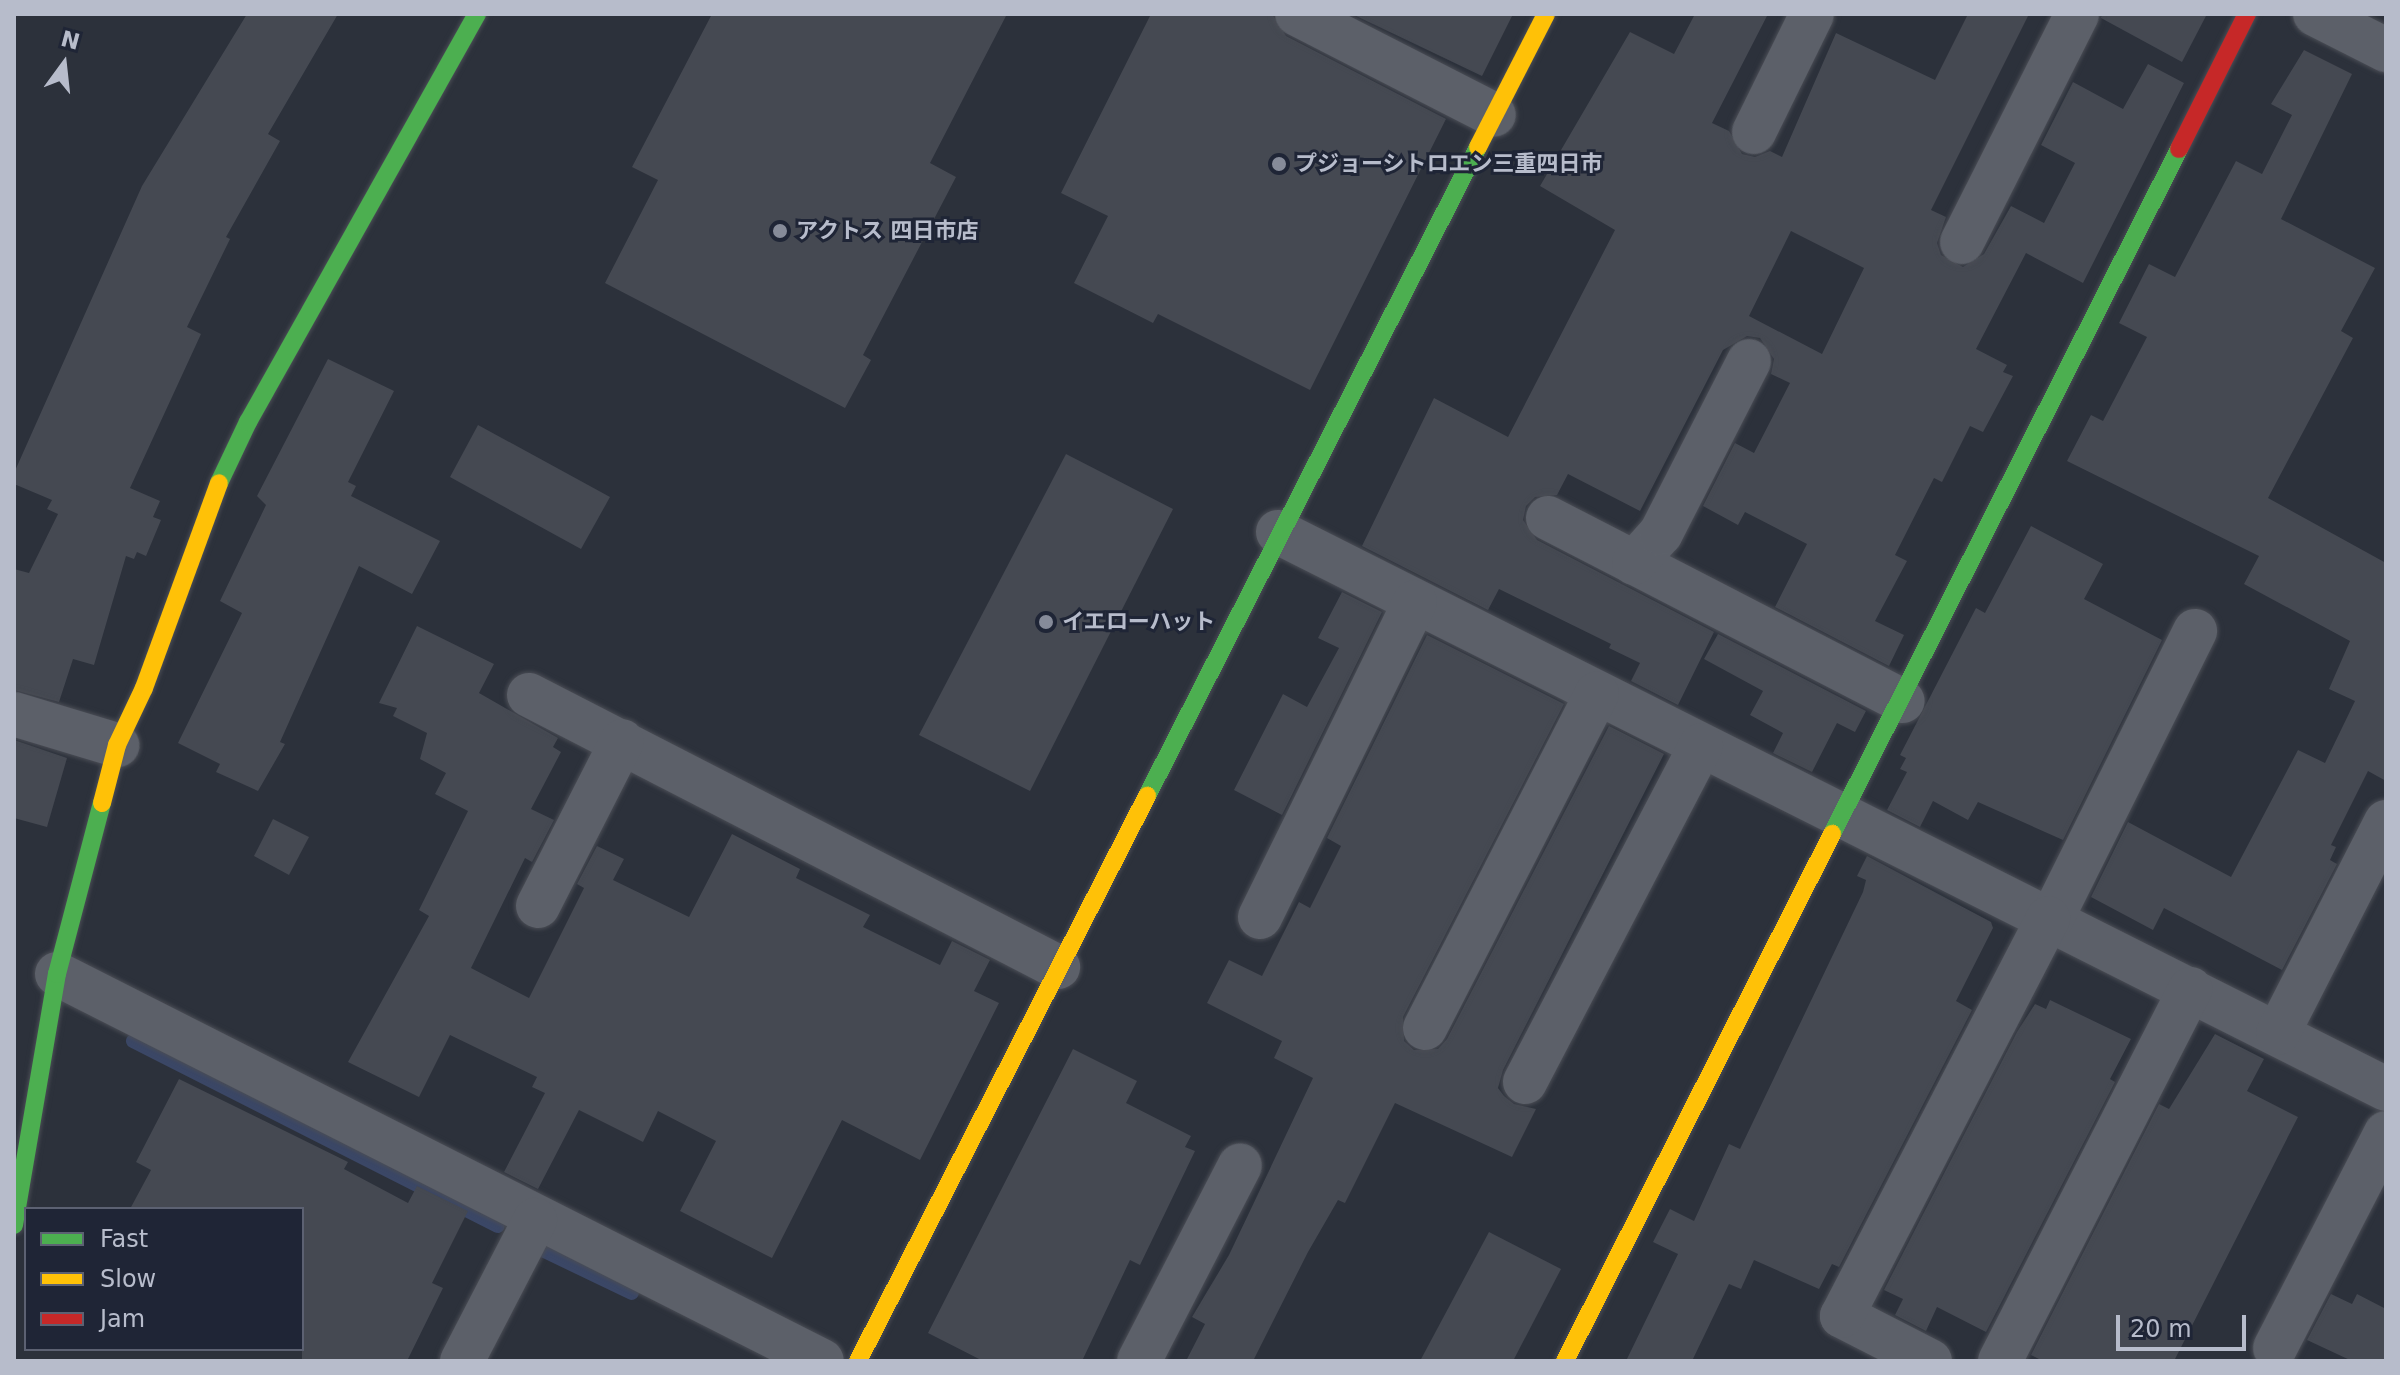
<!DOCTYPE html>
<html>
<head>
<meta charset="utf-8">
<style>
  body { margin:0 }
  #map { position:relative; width:2400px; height:1375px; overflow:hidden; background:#2c313b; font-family:"DejaVu Sans","Noto Sans JP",sans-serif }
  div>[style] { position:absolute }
  .stream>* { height:14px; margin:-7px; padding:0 7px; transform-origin:7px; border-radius:7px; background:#3b4766 }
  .building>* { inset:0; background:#454952 }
  .roads { filter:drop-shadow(0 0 2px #4a4d55) drop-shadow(0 0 2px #4a4d55) }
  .street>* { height:44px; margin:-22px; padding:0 22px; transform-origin:22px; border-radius:22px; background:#5c6069 }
  .fast>* { height:18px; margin:-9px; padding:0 9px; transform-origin:9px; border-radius:9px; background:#4caf50 }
  .slow>* { height:18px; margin:-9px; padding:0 9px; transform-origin:9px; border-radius:9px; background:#ffc107 }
  .jam>* { height:18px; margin:-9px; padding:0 9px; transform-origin:9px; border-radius:9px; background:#c62828 }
  .dots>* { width:22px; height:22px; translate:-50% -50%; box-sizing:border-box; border:4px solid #1f2536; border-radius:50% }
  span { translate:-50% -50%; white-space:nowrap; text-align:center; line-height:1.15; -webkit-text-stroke:6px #1f2536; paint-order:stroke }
  .poi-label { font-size:22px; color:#b7bccb; font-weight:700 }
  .left { translate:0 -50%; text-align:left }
  .frame { position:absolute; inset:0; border:16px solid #b7bccb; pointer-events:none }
  .legend { position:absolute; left:24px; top:1207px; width:280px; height:144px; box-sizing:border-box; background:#1f2536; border:2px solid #5c6172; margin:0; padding:10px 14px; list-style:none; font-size:24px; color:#b7bccb }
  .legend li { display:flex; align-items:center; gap:16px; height:40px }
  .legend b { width:40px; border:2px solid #5c6172 }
  .north { position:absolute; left:24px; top:24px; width:80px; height:80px; -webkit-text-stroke:6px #1f2536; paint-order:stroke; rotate:15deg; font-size:22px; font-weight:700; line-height:32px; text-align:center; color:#b7bccb }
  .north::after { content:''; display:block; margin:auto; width:28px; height:36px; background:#b7bccb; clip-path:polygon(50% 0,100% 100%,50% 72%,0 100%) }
  .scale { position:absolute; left:2116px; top:1315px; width:130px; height:36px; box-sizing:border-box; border:4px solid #b7bccb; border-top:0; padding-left:10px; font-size:24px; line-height:28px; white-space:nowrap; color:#b7bccb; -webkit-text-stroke:6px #1f2536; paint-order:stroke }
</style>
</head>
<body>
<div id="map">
  <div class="stream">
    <div style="left:133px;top:1041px;width:409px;rotate:26.9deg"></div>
    <div style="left:538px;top:1248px;width:104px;rotate:25.6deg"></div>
  </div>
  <div class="building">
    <div style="clip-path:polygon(247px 14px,338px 14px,268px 134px,280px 141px,226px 237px,230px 239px,187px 327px,201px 334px,130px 488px,160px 501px,153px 517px,161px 520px,146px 556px,137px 552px,134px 559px,126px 556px,94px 665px,73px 659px,59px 702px,14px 690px,14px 569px,29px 573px,58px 514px,47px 509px,52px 500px,14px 484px,14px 473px,142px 186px)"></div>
    <div style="clip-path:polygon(712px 14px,1007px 14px,930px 163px,956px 177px,863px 355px,871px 360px,845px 408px,605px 283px,658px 180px,632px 167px)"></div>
    <div style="clip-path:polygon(1151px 14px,1272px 14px,1286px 36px,1446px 119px,1310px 390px,1158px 314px,1153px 323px,1074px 283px,1108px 216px,1061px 193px)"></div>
    <div style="clip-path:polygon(1352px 14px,1513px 14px,1482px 76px)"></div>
    <div style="clip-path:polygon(evenodd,1695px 14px,1768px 14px,1712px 123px,1729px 131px,1742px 154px,1755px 157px,1770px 151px,1782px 157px,1836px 33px,1935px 80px,1968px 14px,2029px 14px,1931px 210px,1946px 217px,1937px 243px,1941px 255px,1963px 267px,1984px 254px,2011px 206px,2044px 223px,2075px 163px,2041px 145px,2073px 82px,2123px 109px,2148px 64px,2184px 83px,2083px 283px,2026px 253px,1976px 349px,2007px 365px,2003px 372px,2013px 376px,1983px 432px,1970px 426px,1942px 482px,1934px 478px,1895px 555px,1907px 561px,1875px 621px,1904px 635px,1889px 666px,1775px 607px,1807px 544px,1745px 512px,1738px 525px,1703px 506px,1735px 443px,1754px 453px,1790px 383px,1771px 374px,1774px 359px,1760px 338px,1747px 336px,1723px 350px,1640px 511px,1568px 474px,1557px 495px,1535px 497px,1526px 506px,1523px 520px,1537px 540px,1714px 632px,1678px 705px,1631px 681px,1640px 663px,1609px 648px,1611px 644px,1499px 589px,1488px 610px,1362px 546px,1434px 398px,1508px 437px,1615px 230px,1540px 186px,1630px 32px,1674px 54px,1695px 14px,1791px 231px,1864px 268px,1822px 354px,1749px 316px,1791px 231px)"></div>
    <div style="clip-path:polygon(2102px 14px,2207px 14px,2182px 62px,2101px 18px)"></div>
    <div style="clip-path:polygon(2304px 50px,2352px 74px,2281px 219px,2375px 268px,2341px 331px,2353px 338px,2268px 498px,2386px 563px,2386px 781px,2368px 771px,2331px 845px,2336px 847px,2330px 860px,2337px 864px,2282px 970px,2164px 908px,2153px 930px,2091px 897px,2128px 822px,2231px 877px,2298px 750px,2325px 763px,2355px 701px,2329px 689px,2350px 641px,2244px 584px,2259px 556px,2067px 461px,2091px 415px,2103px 421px,2147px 337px,2119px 323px,2149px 264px,2175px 277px,2236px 161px,2262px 174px,2292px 115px,2271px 104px)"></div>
    <div style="clip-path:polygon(328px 359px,394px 391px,348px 482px,356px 486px,351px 496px,440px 541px,412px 594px,359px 566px,280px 742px,285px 744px,258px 791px,216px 772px,220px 764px,178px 743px,242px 613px,220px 601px,266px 505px,257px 496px)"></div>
    <div style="clip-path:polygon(478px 425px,610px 497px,581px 549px,450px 477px)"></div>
    <div style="clip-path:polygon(1066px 454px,1173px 509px,1030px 791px,919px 735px)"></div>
    <div style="clip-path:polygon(2031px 526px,2103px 564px,2084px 599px,2162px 640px,2063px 840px,1978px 802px,1968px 820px,1933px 801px,1920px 827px,1887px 810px,1907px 772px,1900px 769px,1906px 758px,1900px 755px,1976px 608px,1985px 613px)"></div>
    <div style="clip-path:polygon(1342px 592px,1382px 612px,1282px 815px,1234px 790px,1283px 694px,1307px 707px,1339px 648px,1318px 638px)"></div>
    <div style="clip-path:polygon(417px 626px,494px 664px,479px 693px,558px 738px,553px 747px,561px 752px,531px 809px,554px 820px,532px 862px,525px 858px,471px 968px,529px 998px,584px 888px,577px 884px,597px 846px,624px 859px,613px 880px,689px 917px,732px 834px,800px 869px,796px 878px,870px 915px,863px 927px,940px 965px,952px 941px,990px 960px,974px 991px,999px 1003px,920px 1160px,842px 1120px,772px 1258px,680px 1211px,716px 1141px,658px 1111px,643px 1142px,579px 1110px,538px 1189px,504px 1172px,545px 1093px,532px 1087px,537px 1077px,450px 1035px,419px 1097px,348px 1062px,429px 916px,419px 910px,468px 811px,435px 794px,446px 773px,420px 759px,427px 733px,393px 716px,397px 708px,379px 703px)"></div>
    <div style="clip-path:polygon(1718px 634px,1866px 711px,1855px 732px,1837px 723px,1812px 772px,1773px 753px,1783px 733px,1750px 715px,1763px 691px,1704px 659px)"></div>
    <div style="clip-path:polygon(1427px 635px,1564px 704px,1403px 1017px,1404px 1041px,1414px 1050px,1438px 1049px,1447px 1039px,1609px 726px,1664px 754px,1503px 1070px,1498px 1088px,1504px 1096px,1514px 1104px,1536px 1109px,1512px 1157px,1395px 1103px,1345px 1203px,1338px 1200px,1308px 1252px,1253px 1361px,1186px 1361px,1205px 1324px,1192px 1317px,1229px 1255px,1313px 1078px,1274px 1058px,1282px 1041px,1207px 1003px,1229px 960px,1262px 976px,1299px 902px,1310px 908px,1341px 846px,1327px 838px)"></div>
    <div style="clip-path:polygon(14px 740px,67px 758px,47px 827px,14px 818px)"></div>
    <div style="clip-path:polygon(273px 819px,309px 837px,289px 875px,254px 856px)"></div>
    <div style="clip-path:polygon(1867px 856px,1991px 922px,1993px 928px,1956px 1001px,1972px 1010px,1839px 1267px,1832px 1264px,1819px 1289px,1754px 1260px,1741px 1289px,1729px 1284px,1692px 1361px,1626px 1361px,1678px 1254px,1653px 1242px,1670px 1209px,1694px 1221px,1729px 1144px,1740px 1149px,1863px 892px,1866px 880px,1857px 876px)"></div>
    <div style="clip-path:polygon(2050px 1000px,2131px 1039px,2110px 1079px,2115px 1082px,1986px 1332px,1937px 1307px,1926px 1331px,1895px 1315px,1903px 1299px,1884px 1290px,2017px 1032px,2035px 1004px,2046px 1009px)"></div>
    <div style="clip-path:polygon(2215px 1034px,2264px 1059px,2247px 1091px,2298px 1117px,2174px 1361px,2043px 1361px,2031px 1355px,2159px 1104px,2169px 1109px)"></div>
    <div style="clip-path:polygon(1073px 1049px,1137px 1081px,1126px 1103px,1191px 1136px,1185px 1147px,1195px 1151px,1140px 1265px,1130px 1260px,1082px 1361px,983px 1361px,928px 1333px)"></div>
    <div style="clip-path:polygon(179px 1079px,348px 1162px,344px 1169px,408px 1203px,417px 1186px,468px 1211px,432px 1283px,443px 1288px,407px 1361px,302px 1361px,302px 1209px,130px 1209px,151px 1170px,136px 1162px)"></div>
    <div style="clip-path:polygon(1489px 1232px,1561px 1269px,1513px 1361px,1420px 1361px)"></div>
    <div style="clip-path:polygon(2331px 1294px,2352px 1304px,2357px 1294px,2386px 1309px,2386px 1361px,2352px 1361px,2307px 1340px)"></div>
  </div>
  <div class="roads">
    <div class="street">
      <div style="left:1297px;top:14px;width:221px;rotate:27.1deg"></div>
      <div style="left:2315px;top:14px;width:80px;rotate:26.9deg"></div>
      <div style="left:1754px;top:132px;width:131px;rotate:-63.8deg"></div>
      <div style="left:1962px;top:242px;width:255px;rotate:-63.2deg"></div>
      <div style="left:1548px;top:518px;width:399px;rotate:27.3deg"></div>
      <div style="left:1278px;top:532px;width:1240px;rotate:26.69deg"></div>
      <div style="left:1634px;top:563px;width:40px;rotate:-48deg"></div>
      <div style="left:1661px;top:533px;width:193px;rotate:-62.9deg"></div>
      <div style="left:529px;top:695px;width:595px;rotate:27.21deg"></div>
      <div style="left:14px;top:714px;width:108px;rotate:16.8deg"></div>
      <div style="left:538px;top:906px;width:185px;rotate:-63deg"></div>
      <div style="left:1260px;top:917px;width:351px;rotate:-63.8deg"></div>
      <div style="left:2051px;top:920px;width:323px;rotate:-63.5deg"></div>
      <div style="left:57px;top:974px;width:857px;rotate:26.83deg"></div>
      <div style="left:1425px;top:1028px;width:376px;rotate:-62.8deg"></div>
      <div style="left:2278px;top:1033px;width:237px;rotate:-62.9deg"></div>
      <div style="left:1525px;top:1082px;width:380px;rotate:-62.4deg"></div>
      <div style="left:2275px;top:1348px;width:242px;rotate:-62.7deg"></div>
      <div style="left:462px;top:1361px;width:159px;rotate:-62.6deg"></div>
      <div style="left:1139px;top:1361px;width:220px;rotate:-62.7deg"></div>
      <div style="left:1930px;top:1361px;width:99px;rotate:-152.9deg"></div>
      <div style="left:1842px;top:1316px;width:448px;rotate:-62.6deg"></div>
      <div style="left:2000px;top:1361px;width:418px;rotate:-62.9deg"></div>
    </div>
    <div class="fast">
      <div style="left:219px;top:483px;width:68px;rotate:-64.6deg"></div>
      <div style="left:248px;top:422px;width:468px;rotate:-60.7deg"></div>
      <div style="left:1147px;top:796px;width:729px;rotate:-62.98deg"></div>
      <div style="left:1832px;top:834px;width:768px;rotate:-63.13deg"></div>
      <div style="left:14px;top:1225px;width:255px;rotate:-80.3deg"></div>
      <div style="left:57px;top:974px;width:177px;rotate:-75.3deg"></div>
    </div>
    <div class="slow">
      <div style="left:1478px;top:147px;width:149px;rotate:-62.9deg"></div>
      <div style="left:102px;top:803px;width:60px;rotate:-75.5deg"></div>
      <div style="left:117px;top:745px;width:63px;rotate:-64.7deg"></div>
      <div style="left:144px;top:688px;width:218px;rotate:-69.9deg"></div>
      <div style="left:858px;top:1361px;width:635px;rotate:-62.91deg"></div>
      <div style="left:1565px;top:1361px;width:591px;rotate:-63.13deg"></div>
    </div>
    <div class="jam">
      <div style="left:2179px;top:149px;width:151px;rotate:-63.3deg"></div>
    </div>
  </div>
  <div class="dots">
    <div style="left:1279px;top:164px;background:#868b99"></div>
    <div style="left:780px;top:231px;background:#868b99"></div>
    <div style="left:1046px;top:622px;background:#868b99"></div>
  </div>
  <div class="poi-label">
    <span class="left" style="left:1295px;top:164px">プジョーシトロエン三重四日市</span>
    <span class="left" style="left:796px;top:231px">アクトス 四日市店</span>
    <span class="left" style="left:1062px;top:622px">イエローハット</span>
  </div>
  <div class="frame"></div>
  <ul class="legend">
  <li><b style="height:10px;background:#4caf50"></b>Fast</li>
  <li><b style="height:10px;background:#ffc107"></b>Slow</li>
  <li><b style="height:10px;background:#c62828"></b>Jam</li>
  </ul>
  <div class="north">N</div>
  <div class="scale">20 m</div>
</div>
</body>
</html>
